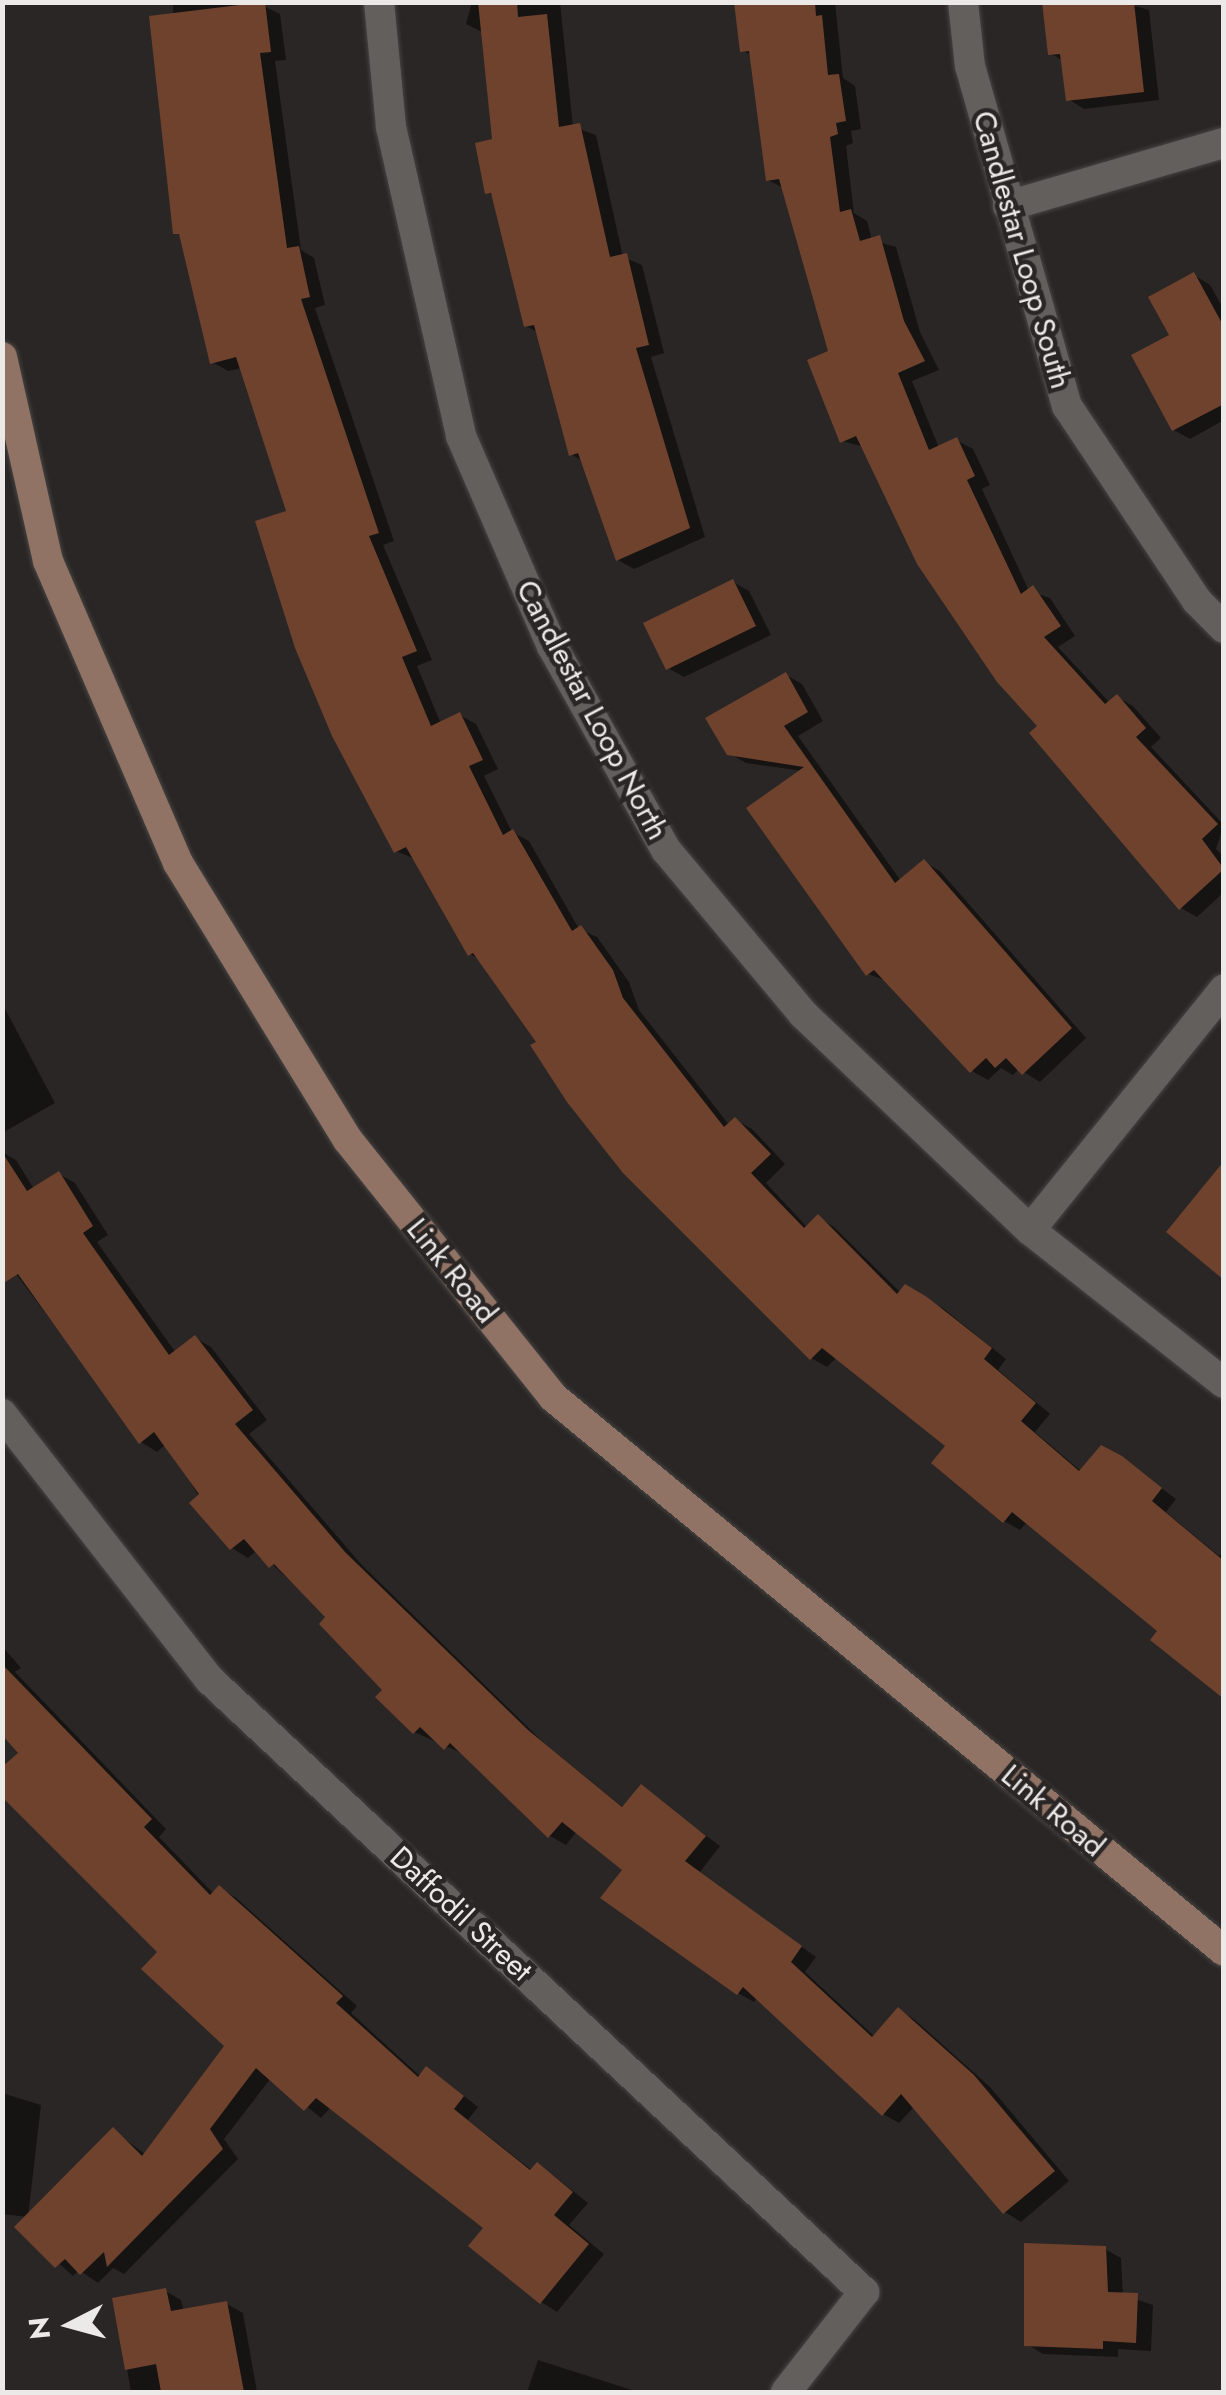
<!DOCTYPE html>
<html>
<head>
<meta charset="utf-8">
<style>
  body { margin:0 }
  #map { position:relative; width:1226px; height:2395px; overflow:hidden; background:#2a2625; font-family:Jost,sans-serif }
  div>[style] { position:absolute }
  .shadow>* { inset:0; background:#0007 }
  .building>* { inset:0; background:#6f422e }
  .roads { filter:drop-shadow(0 0 2px #464443) drop-shadow(0 0 2px #464443) }
  .street>* { height:30px; margin:-15px; padding:0 15px; transform-origin:15px; border-radius:15px; background:#635f5d }
  .secondary>* { height:30px; margin:-15px; padding:0 15px; transform-origin:15px; border-radius:15px; background:#907364 }
  span { translate:-50% -50%; white-space:nowrap; text-align:center; line-height:1.15; -webkit-text-stroke:9px #2a2625; paint-order:stroke }
  .street-label { font-size:30px; color:#eceae9 }
  .frame { position:absolute; inset:0; border:5px solid #eceae9; pointer-events:none }
  .north { position:absolute; left:20px; top:2275px; width:100px; height:100px; -webkit-text-stroke:8px #2a2625; paint-order:stroke; rotate:264deg; font-size:28px; font-weight:700; line-height:40px; text-align:center; color:#eceae9 }
  .north::after { content:''; display:block; margin:auto; width:35px; height:45px; background:#eceae9; clip-path:polygon(50% 0,100% 100%,50% 72%,0 100%) }
</style>
</head>
<body>
<div id="map">
  <div class="shadow">
    <div style="clip-path:polygon(173px 2px,255px 2px,280px 14px,286px 60px,275px 61px,301px 250px,314px 258px,325px 305px,315px 308px,394px 541px,383px 545px,432px 660px,417px 666px,441px 724px,460px 715px,476px 724px,498px 769px,484px 776px,512px 832px,529px 841px,579px 929px,597px 937px,629px 982px,639px 1010px,730px 1126px,736px 1120px,752px 1129px,785px 1164px,766px 1183px,808px 1228px,818px 1217px,834px 1227px,901px 1293px,905px 1288px,944px 1309px,1006px 1359px,998px 1370px,1050px 1414px,1035px 1432px,1082px 1472px,1121px 1458px,1176px 1499px,1166px 1512px,1219px 1556px,1224px 1550px,1224px 1696px,1161px 1631px,1028px 1521px,1020px 1530px,1004px 1521px,948px 1445px,837px 1357px,827px 1367px,811px 1358px,539px 1043px,482px 961px,470px 954px,415px 859px,396px 851px,242px 368px,228px 371px,212px 362px,182px 237px,176px 233px)"></div>
    <div style="clip-path:polygon(472px 2px,560px 2px,573px 127px,596px 135px,623px 257px,642px 265px,664px 353px,651px 357px,705px 537px,634px 569px,618px 560px,584px 462px,571px 454px,539px 333px,526px 326px,495px 197px,487px 192px,495px 141px,484px 33px,466px 24px)"></div>
    <div style="clip-path:polygon(737px 2px,844px 2px,835px 3px,843px 78px,855px 86px,861px 129px,851px 131px,853px 143px,846px 146px,854px 213px,867px 221px,872px 240px,896px 247px,920px 332px,939px 370px,912px 381px,939px 448px,956px 440px,973px 449px,990px 485px,982px 489px,1029px 591px,1050px 598px,1075px 636px,1058px 647px,1110px 703px,1117px 697px,1133px 706px,1161px 738px,1151px 747px,1224px 825px,1216px 849px,1224px 857px,1224px 892px,1197px 917px,1181px 908px,1040px 727px,864px 447px,842px 441px,831px 352px,785px 189px,768px 180px,752px 56px,742px 50px)"></div>
    <div style="clip-path:polygon(1120px 2px,1149px 10px,1159px 100px,1084px 109px,1068px 99px,1063px 61px,1050px 53px)"></div>
    <div style="clip-path:polygon(1194px 275px,1210px 285px,1224px 310px,1224px 420px,1190px 439px,1174px 430px,1172px 336px)"></div>
    <div style="clip-path:polygon(733px 582px,749px 591px,771px 635px,684px 677px,668px 668px)"></div>
    <div style="clip-path:polygon(786px 675px,802px 684px,823px 721px,798px 736px,901px 881px,924px 862px,940px 871px,1086px 1038px,1040px 1082px,1019px 1069px,1013px 1075px,1001px 1068px,988px 1080px,972px 1071px,887px 981px,868px 974px,749px 809px,802px 771px,746px 763px,729px 753px)"></div>
    <div style="clip-path:polygon(2px 1003px,55px 1103px,2px 1133px)"></div>
    <div style="clip-path:polygon(2px 1152px,16px 1160px,34px 1189px,59px 1174px,75px 1183px,108px 1235px,97px 1242px,176px 1353px,195px 1338px,211px 1347px,267px 1420px,249px 1434px,361px 1564px,544px 1743px,624px 1808px,641px 1787px,720px 1846px,700px 1872px,816px 1957px,805px 1972px,875px 2037px,899px 2010px,915px 2020px,990px 2087px,1069px 2181px,1021px 2222px,1005px 2212px,915px 2106px,899px 2123px,883px 2114px,758px 1997px,754px 2002px,738px 1993px,603px 1898px,625px 1870px,577px 1831px,566px 1845px,550px 1836px,464px 1754px,414px 1732px,329px 1617px,257px 1550px,248px 1558px,232px 1548px,166px 1444px,157px 1452px,141px 1442px,17px 1275px,2px 1251px)"></div>
    <div style="clip-path:polygon(2px 1646px,21px 1668px,15px 1672px,166px 1829px,159px 1837px,214px 1894px,219px 1888px,235px 1897px,357px 2006px,351px 2013px,421px 2077px,442px 2079px,478px 2107px,468px 2120px,533px 2171px,537px 2165px,553px 2175px,588px 2203px,569px 2225px,604px 2254px,557px 2312px,541px 2302px,486px 2228px,331px 2107px,321px 2118px,271px 2078px,224px 2139px,238px 2159px,124px 2274px,113px 2268px,98px 2283px,79px 2270px,73px 2276px,18px 2227px,28px 2217px,2px 2214px,2px 2093px,41px 2105px,28px 2217px,113px 2130px,146px 2155px,227px 2046px,2px 1731px)"></div>
    <div style="clip-path:polygon(1105px 2249px,1121px 2258px,1123px 2295px,1153px 2305px,1151px 2351px,1118px 2349px,1118px 2357px,1043px 2354px,1027px 2344px)"></div>
    <div style="clip-path:polygon(165px 2291px,181px 2300px,184px 2312px,227px 2304px,243px 2313px,257px 2392px,131px 2392px,115px 2300px)"></div>
    <div style="clip-path:polygon(538px 2360px,638px 2392px,639px 2392px,527px 2392px)"></div>
  </div>
  <div class="building">
    <div style="clip-path:polygon(265px 2px,271px 52px,260px 53px,287px 248px,299px 246px,310px 297px,301px 299px,379px 533px,369px 536px,417px 651px,402px 657px,431px 726px,460px 712px,483px 760px,469px 766px,503px 835px,513px 829px,572px 931px,581px 925px,613px 970px,623px 998px,724px 1127px,735px 1117px,771px 1154px,751px 1173px,804px 1228px,818px 1214px,897px 1294px,905px 1284px,927px 1297px,992px 1348px,984px 1359px,1036px 1403px,1021px 1421px,1079px 1471px,1101px 1445px,1122px 1456px,1162px 1488px,1152px 1501px,1224px 1561px,1224px 1699px,1150px 1640px,1157px 1631px,1012px 1512px,1003px 1523px,931px 1463px,945px 1446px,822px 1348px,810px 1360px,623px 1173px,567px 1102px,530px 1045px,536px 1042px,473px 953px,468px 956px,406px 847px,394px 853px,332px 736px,295px 648px,255px 521px,286px 511px,236px 357px,210px 364px,179px 234px,173px 234px,149px 16px)"></div>
    <div style="clip-path:polygon(478px 2px,517px 2px,518px 17px,547px 14px,559px 127px,580px 123px,610px 257px,627px 253px,649px 345px,636px 348px,690px 528px,616px 561px,578px 453px,569px 456px,534px 325px,524px 327px,491px 193px,485px 194px,475px 143px,492px 139px)"></div>
    <div style="clip-path:polygon(734px 2px,815px 2px,816px 16px,822px 15px,828px 75px,839px 74px,846px 121px,836px 123px,838px 134px,830px 137px,840px 212px,851px 209px,860px 241px,880px 235px,904px 321px,925px 361px,898px 373px,929px 450px,957px 437px,975px 476px,967px 480px,1021px 594px,1033px 585px,1061px 626px,1044px 637px,1105px 704px,1117px 694px,1146px 728px,1136px 737px,1218px 824px,1202px 839px,1224px 869px,1179px 910px,1029px 733px,1037px 726px,997px 682px,917px 564px,856px 436px,840px 443px,807px 360px,828px 351px,779px 179px,766px 181px,749px 51px,740px 52px)"></div>
    <div style="clip-path:polygon(1042px 2px,1134px 2px,1144px 92px,1066px 101px,1060px 54px,1048px 55px)"></div>
    <div style="clip-path:polygon(1194px 272px,1224px 327px,1224px 404px,1172px 431px,1131px 355px,1169px 335px,1148px 297px)"></div>
    <div style="clip-path:polygon(733px 579px,756px 626px,666px 670px,643px 623px)"></div>
    <div style="clip-path:polygon(786px 672px,808px 712px,784px 726px,895px 883px,924px 859px,1072px 1028px,1022px 1075px,1006px 1058px,995px 1068px,986px 1058px,970px 1073px,874px 970px,866px 976px,746px 808px,804px 767px,727px 755px,705px 718px)"></div>
    <div style="clip-path:polygon(2px 1152px,27px 1191px,59px 1171px,93px 1226px,83px 1233px,169px 1355px,195px 1335px,253px 1410px,235px 1424px,345px 1552px,528px 1730px,622px 1807px,641px 1784px,706px 1836px,685px 1861px,802px 1946px,791px 1962px,872px 2037px,898px 2007px,974px 2075px,1055px 2171px,1003px 2214px,901px 2094px,882px 2116px,743px 1987px,737px 1995px,600px 1898px,622px 1870px,562px 1822px,548px 1838px,450px 1743px,444px 1750px,420px 1727px,413px 1734px,375px 1697px,382px 1690px,319px 1624px,325px 1617px,274px 1564px,269px 1568px,244px 1539px,230px 1550px,189px 1503px,199px 1494px,154px 1432px,139px 1444px,18px 1274px,2px 1284px)"></div>
    <div style="clip-path:polygon(1224px 1161px,1224px 1280px,1166px 1232px)"></div>
    <div style="clip-path:polygon(2px 1664px,152px 1819px,144px 1827px,210px 1895px,219px 1885px,343px 1996px,336px 2003px,418px 2077px,426px 2066px,464px 2096px,454px 2109px,530px 2170px,537px 2162px,573px 2192px,554px 2215px,589px 2244px,540px 2304px,468px 2246px,483px 2228px,316px 2098px,304px 2111px,256px 2068px,210px 2129px,223px 2149px,107px 2267px,104px 2252px,80px 2275px,65px 2259px,55px 2268px,14px 2227px,113px 2127px,142px 2156px,224px 2046px,141px 1969px,157px 1952px,2px 1797px,2px 1767px,18px 1753px,2px 1735px)"></div>
    <div style="clip-path:polygon(1024px 2243px,1106px 2246px,1108px 2292px,1138px 2293px,1136px 2343px,1103px 2341px,1103px 2349px,1024px 2346px)"></div>
    <div style="clip-path:polygon(166px 2288px,171px 2311px,227px 2301px,244px 2392px,161px 2392px,156px 2364px,125px 2370px,112px 2298px)"></div>
  </div>
  <div class="roads">
    <div class="street">
      <div style="left:379px;top:2px;width:126px;rotate:84.5deg"></div>
      <div style="left:391px;top:127px;width:317px;rotate:77.2deg"></div>
      <div style="left:461px;top:436px;width:229px;rotate:66.6deg"></div>
      <div style="left:552px;top:646px;width:234px;rotate:60.8deg"></div>
      <div style="left:666px;top:850px;width:214px;rotate:50.1deg"></div>
      <div style="left:803px;top:1014px;width:313px;rotate:43.6deg"></div>
      <div style="left:1030px;top:1230px;width:247px;rotate:38.3deg"></div>
      <div style="left:963px;top:2px;width:64px;rotate:83.8deg"></div>
      <div style="left:970px;top:66px;width:354px;rotate:74.1deg"></div>
      <div style="left:1067px;top:406px;width:234px;rotate:56.3deg"></div>
      <div style="left:1197px;top:601px;width:38px;rotate:45deg"></div>
      <div style="left:1008px;top:206px;width:225px;rotate:-16.3deg"></div>
      <div style="left:1030px;top:1230px;width:309px;rotate:-51.1deg"></div>
      <div style="left:2px;top:1414px;width:338px;rotate:52deg"></div>
      <div style="left:210px;top:1680px;width:896px;rotate:43.1deg"></div>
      <div style="left:864px;top:2292px;width:127px;rotate:128deg"></div>
    </div>
    <div class="secondary">
      <div style="left:2px;top:357px;width:209px;rotate:77.3deg"></div>
      <div style="left:48px;top:561px;width:329px;rotate:66.7deg"></div>
      <div style="left:178px;top:863px;width:325px;rotate:58.5deg"></div>
      <div style="left:348px;top:1140px;width:329px;rotate:51.4deg"></div>
      <div style="left:553px;top:1397px;width:870px;rotate:39.54deg"></div>
    </div>
  </div>
  <div class="street-label">
    <span style="left:1022px;top:250px;rotate:74deg">Candlestar Loop South</span>
    <span style="left:592px;top:710px;rotate:62deg">Candlestar Loop North</span>
    <span style="left:452px;top:1271px;rotate:51deg">Link Road</span>
    <span style="left:1053px;top:1811px;rotate:40deg">Link Road</span>
    <span style="left:461px;top:1914px;rotate:43deg">Daffodil Street</span>
  </div>
  <div class="frame"></div>
  <div class="north">N</div>
</div>
</body>
</html>
